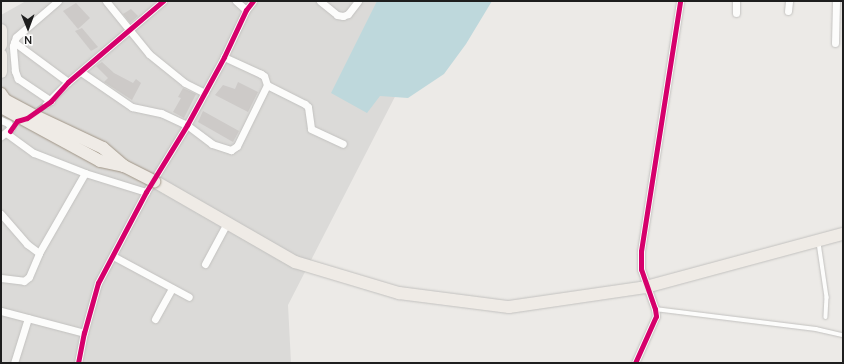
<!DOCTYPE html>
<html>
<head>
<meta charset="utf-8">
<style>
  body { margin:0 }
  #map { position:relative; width:844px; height:364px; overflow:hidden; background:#eceae7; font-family:Manrope,sans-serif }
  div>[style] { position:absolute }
  .residential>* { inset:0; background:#dbdad8 }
  .water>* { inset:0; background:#bed8dc }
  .building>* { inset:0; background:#cdcac8 }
  .street-tunnel>* { height:7px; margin-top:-3.5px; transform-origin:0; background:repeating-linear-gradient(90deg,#c3c1bf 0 7px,transparent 0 10.5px) }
  .roads { filter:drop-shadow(0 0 1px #c2c1bf) drop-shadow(0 0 1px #c2c1bf) }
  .lane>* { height:3.5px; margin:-1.75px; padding:0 1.75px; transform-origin:1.75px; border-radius:1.75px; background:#fcfcfb }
  .street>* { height:7px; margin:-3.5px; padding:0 3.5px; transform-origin:3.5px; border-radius:3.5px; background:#fcfcfb }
  .primary>* { height:12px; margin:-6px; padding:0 6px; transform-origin:6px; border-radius:6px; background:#efebe6 }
  .bridges { filter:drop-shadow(0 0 1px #a09586) drop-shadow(0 0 1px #a09586) }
  .primary-bridge>* { height:12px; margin:-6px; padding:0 6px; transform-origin:6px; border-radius:6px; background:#efebe6 }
  .cycleway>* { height:5px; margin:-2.5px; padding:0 2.5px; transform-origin:2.5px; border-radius:2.5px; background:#d6006c }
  span { translate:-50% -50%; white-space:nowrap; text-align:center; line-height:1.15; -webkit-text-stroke:4px #fff; paint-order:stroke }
  .frame { position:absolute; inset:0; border:2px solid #1e1e1e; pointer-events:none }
  .north { position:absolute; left:8px; top:8px; width:40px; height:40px; -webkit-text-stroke:3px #fff; paint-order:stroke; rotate:179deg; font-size:11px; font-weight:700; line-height:16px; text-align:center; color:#1e1e1e }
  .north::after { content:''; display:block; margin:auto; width:14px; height:18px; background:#1e1e1e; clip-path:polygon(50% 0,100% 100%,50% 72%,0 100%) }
</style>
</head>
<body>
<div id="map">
  <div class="residential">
    <div style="clip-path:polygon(26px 1px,439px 1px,441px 7px,288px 305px,291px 363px,1px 363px,1px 15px)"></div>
  </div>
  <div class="water">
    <div style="clip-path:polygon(377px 1px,492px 1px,466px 44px,444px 74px,408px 98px,380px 96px,367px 113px,331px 93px)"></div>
  </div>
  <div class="building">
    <div style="clip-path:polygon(76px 3px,90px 18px,78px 29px,63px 11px)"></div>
    <div style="clip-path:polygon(131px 9px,138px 16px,130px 23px,123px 14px)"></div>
    <div style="clip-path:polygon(82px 28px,98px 47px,91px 51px,75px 31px)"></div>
    <div style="clip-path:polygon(102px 62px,114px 73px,133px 83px,136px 79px,141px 83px,132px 100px,104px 82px,108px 78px,96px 66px)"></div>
    <div style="clip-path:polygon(238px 82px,258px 92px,248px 112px,215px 95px,223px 85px,235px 89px)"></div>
    <div style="clip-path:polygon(183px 88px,196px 94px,184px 118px,173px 112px,181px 98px,178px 97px)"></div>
    <div style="clip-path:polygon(203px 111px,239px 131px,233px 142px,198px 122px)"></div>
  </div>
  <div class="street-tunnel">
    <div style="left:30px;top:116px;width:20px;rotate:-37deg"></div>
  </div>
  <div class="roads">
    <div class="lane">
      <div style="left:819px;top:243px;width:55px;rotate:81.6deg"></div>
      <div style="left:827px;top:297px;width:20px;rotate:93deg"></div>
      <div style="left:655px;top:309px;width:162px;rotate:7.1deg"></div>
      <div style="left:816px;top:329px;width:28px;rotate:13deg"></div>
    </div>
    <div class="street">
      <div style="left:106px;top:1px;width:68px;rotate:50.9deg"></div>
      <div style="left:149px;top:54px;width:46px;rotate:38.9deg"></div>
      <div style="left:185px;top:83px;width:22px;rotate:27deg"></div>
      <div style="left:236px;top:1px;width:13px;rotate:42deg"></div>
      <div style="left:320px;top:1px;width:22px;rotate:39deg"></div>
      <div style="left:337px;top:15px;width:6px;rotate:9deg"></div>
      <div style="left:343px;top:16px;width:5px;rotate:-22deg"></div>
      <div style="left:348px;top:14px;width:16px;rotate:-52deg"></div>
      <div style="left:788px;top:11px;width:10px;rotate:-84deg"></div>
      <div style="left:736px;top:13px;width:12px;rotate:-90deg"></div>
      <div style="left:14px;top:42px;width:67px;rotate:36.5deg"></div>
      <div style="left:835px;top:43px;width:42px;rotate:-88.6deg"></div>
      <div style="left:81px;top:72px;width:62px;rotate:34.5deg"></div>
      <div style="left:132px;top:107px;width:30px;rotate:12deg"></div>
      <div style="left:161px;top:113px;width:29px;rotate:25deg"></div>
      <div style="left:187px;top:125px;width:31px;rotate:37deg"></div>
      <div style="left:212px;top:144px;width:20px;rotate:18deg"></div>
      <div style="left:231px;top:150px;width:7px;rotate:-34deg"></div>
      <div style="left:237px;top:146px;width:68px;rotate:-63.8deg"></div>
      <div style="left:267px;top:85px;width:9px;rotate:-108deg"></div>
      <div style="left:264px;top:76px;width:4px;rotate:-146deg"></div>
      <div style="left:261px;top:74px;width:41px;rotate:-155.3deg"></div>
      <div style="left:267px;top:85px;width:42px;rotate:26.6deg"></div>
      <div style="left:305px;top:104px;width:4px;rotate:45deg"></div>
      <div style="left:308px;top:107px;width:22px;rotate:82deg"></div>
      <div style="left:311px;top:129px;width:35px;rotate:25deg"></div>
      <div style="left:51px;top:101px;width:40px;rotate:-146deg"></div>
      <div style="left:18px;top:79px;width:9px;rotate:-111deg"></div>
      <div style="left:15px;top:71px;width:25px;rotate:-95deg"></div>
      <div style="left:13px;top:46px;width:9px;rotate:-72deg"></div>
      <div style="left:16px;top:37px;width:55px;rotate:-40.6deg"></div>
      <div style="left:46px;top:104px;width:31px;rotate:-45deg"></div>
      <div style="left:68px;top:82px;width:125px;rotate:-40.5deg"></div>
      <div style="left:1px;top:120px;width:8px;rotate:23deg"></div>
      <div style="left:8px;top:123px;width:6px;rotate:59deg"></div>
      <div style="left:11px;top:128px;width:13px;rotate:141deg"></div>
      <div style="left:6px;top:133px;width:34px;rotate:36deg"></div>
      <div style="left:34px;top:153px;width:55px;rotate:21.4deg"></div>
      <div style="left:85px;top:173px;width:64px;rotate:17.3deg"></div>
      <div style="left:1px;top:214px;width:40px;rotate:49deg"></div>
      <div style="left:27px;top:244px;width:15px;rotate:37deg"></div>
      <div style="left:113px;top:256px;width:86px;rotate:28.3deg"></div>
      <div style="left:205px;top:264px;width:47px;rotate:-61.8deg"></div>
      <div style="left:1px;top:278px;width:23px;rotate:7deg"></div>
      <div style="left:24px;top:281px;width:6px;rotate:-39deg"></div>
      <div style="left:29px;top:277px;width:26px;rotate:-67deg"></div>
      <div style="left:39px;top:253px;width:92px;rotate:-60.1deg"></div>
      <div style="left:1px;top:311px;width:86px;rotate:14.8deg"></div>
      <div style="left:155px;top:319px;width:35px;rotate:-61deg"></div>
      <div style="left:14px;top:363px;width:47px;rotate:-72.7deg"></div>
      <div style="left:78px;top:363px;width:31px;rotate:-79deg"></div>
      <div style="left:84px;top:333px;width:52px;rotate:-74.4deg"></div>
      <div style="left:98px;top:283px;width:103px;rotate:-62.2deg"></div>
      <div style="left:146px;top:192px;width:79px;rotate:-58.5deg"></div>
      <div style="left:187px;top:125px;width:77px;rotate:-61.4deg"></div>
      <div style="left:224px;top:57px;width:52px;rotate:-64.9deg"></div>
      <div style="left:246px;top:10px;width:11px;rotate:-52deg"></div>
      <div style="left:635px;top:363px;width:51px;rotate:-65.9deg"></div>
      <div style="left:656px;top:316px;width:7px;rotate:-98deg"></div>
      <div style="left:655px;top:309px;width:42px;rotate:-109.3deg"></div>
      <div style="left:641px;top:269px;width:18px;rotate:-90deg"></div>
      <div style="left:641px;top:251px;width:253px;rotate:-81.1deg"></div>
    </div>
    <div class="primary">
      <div style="left:1px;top:30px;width:15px;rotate:90deg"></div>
      <div style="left:1px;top:55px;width:17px;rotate:90deg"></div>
      <div style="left:154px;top:181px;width:163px;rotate:29.9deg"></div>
      <div style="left:295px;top:262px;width:109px;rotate:16.6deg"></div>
      <div style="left:399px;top:293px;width:111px;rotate:7.3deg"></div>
      <div style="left:509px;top:307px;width:138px;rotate:-8.3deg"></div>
      <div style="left:646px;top:287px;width:204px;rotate:-15.1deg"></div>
    </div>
  </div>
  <div class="bridges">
    <div class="primary-bridge">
      <div style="left:1px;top:94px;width:7px;rotate:56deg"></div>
      <div style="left:5px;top:100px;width:34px;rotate:28deg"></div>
      <div style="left:35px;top:116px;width:75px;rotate:25.2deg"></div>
      <div style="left:103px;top:148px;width:28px;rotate:41deg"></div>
      <div style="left:124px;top:166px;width:34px;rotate:27deg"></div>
      <div style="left:1px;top:107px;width:113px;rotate:28.6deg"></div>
      <div style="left:100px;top:161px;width:24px;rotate:12deg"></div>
    </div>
  </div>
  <div class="cycleway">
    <div style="left:10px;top:131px;width:12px;rotate:-55deg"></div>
    <div style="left:17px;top:121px;width:10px;rotate:-17deg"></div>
    <div style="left:27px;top:118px;width:29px;rotate:-35deg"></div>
    <div style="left:51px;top:101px;width:25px;rotate:-48deg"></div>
    <div style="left:68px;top:82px;width:125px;rotate:-40.5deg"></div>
    <div style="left:78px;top:363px;width:31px;rotate:-79deg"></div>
    <div style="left:84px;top:333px;width:52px;rotate:-74.4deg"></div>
    <div style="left:98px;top:283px;width:103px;rotate:-62.2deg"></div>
    <div style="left:146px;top:192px;width:79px;rotate:-58.5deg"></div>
    <div style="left:187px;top:125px;width:77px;rotate:-61.4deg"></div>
    <div style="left:224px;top:57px;width:52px;rotate:-64.9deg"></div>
    <div style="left:246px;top:10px;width:11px;rotate:-52deg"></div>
    <div style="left:635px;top:363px;width:51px;rotate:-65.9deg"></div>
    <div style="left:656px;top:316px;width:7px;rotate:-98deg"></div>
    <div style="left:655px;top:309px;width:42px;rotate:-109.3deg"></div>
    <div style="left:641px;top:269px;width:18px;rotate:-90deg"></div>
    <div style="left:641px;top:251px;width:253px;rotate:-81.1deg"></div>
  </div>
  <div class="frame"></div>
  <div class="north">N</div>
</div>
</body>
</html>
